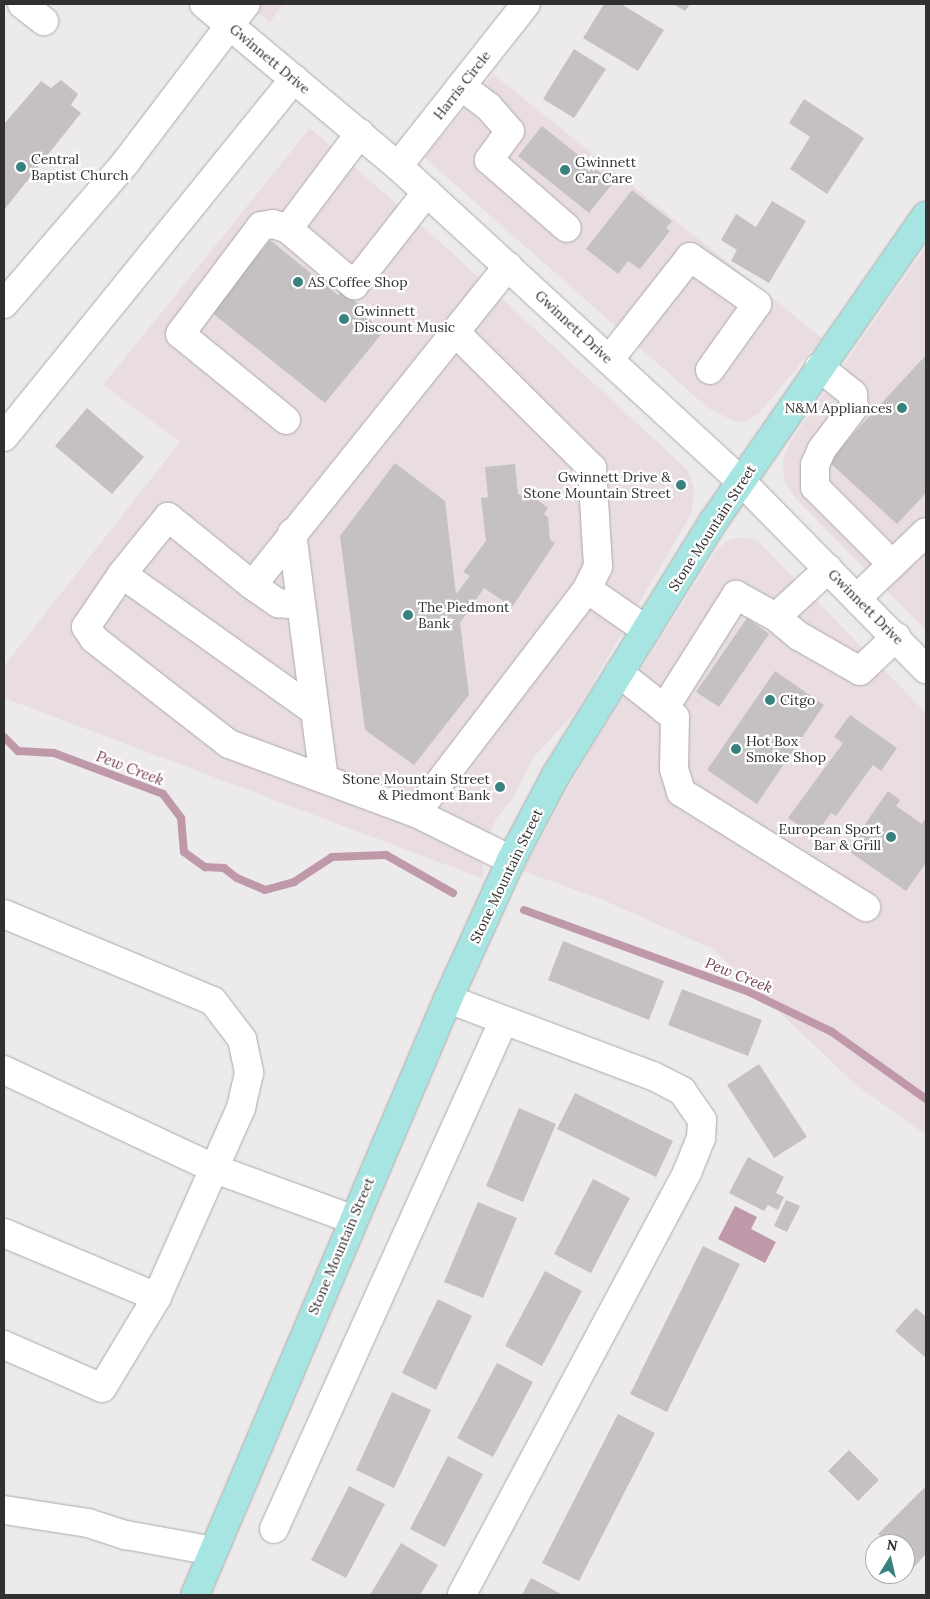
<!DOCTYPE html>
<html>
<head>
<meta charset="utf-8">
<style>
  body { margin:0 }
  #map { position:relative; width:930px; height:1599px; overflow:hidden; background:#edeaeb; font-family:Lora,serif }
  div>[style] { position:absolute }
  .built>* { inset:0; background:#e9dde2 }
  .water>* { inset:0; background:#bf99a9 }
  .stream>* { height:8px; margin:-4px; padding:0 4px; transform-origin:4px; border-radius:4px; background:#bf99a9 }
  .building>* { inset:0; background:#c5c1c3 }
  .roads { filter:drop-shadow(0 0 1px #aca9aa) drop-shadow(0 0 1px #aca9aa) }
  .minor>* { height:28px; margin:-14px; padding:0 14px; transform-origin:14px; border-radius:14px; background:#fff }
  .major>* { height:28px; margin:-14px; padding:0 14px; transform-origin:14px; border-radius:14px; background:#a7e5e2 }
  .dots>* { width:14px; height:14px; translate:-50% -50%; box-sizing:border-box; border:2px solid #fff; border-radius:50% }
  span { translate:-50% -50%; white-space:nowrap; text-align:center; line-height:1.15; -webkit-text-stroke:4.5px #fff; paint-order:stroke }
  .street-label { font-size:14px; color:#313030 }
  .poi-label { font-size:14px; color:#313030 }
  .left { translate:0 -50%; text-align:left }
  .right { translate:-100% -50%; text-align:right }
  .water-label { font-size:15px; color:#78425a; font-style:italic }
  .frame { position:absolute; inset:0; border:5px solid #313030; pointer-events:none }
  .north { position:absolute; left:865px; top:1534px; width:50px; height:50px; box-sizing:border-box; background:#fff; border:1px solid #adacac; border-radius:50%; rotate:9deg; font-size:14px; font-weight:700; line-height:20px; text-align:center; color:#313030 }
  .north::after { content:''; display:block; margin:auto; width:18px; height:22px; background:#39817f; clip-path:polygon(50% 0,100% 100%,50% 72%,0 100%) }
</style>
</head>
<body>
<div id="map">
  <div class="built">
    <div style="clip-path:polygon(248px 4px,283px 4px,270px 22px)"></div>
    <div style="clip-path:polygon(493px 74px,822px 338px,759px 413px,745px 422px,732px 420px,708px 408px,424px 157px)"></div>
    <div style="clip-path:polygon(310px 128px,450px 251px,679px 462px,688px 471px,694px 487px,692px 512px,578px 709px,532px 759px,512px 800px,498px 816px,477px 857px,482px 863px,484px 879px,4px 698px,4px 666px,180px 442px,103px 385px)"></div>
    <div style="clip-path:polygon(926px 247px,926px 630px,796px 499px,784px 480px,783px 459px,791px 441px)"></div>
    <div style="clip-path:polygon(740px 537px,758px 541px,926px 713px,926px 1135px,855px 1084px,713px 949px,603px 900px,523px 871px,587px 755px,718px 548px,729px 540px)"></div>
  </div>
  <div class="water">
    <div style="clip-path:polygon(735px 1206px,757px 1217px,751px 1229px,776px 1242px,765px 1263px,718px 1239px)"></div>
  </div>
  <div class="stream">
    <div style="left:4px;top:737px;width:20px;rotate:45deg"></div>
    <div style="left:18px;top:751px;width:36px;rotate:3deg"></div>
    <div style="left:54px;top:753px;width:116px;rotate:20.6deg"></div>
    <div style="left:163px;top:794px;width:30px;rotate:53deg"></div>
    <div style="left:181px;top:818px;width:34px;rotate:85deg"></div>
    <div style="left:184px;top:852px;width:26px;rotate:36deg"></div>
    <div style="left:205px;top:867px;width:19px;rotate:3deg"></div>
    <div style="left:224px;top:868px;width:16px;rotate:38deg"></div>
    <div style="left:237px;top:878px;width:30px;rotate:23deg"></div>
    <div style="left:265px;top:890px;width:30px;rotate:-15deg"></div>
    <div style="left:294px;top:882px;width:45px;rotate:-33.3deg"></div>
    <div style="left:332px;top:857px;width:54px;rotate:-2.1deg"></div>
    <div style="left:386px;top:855px;width:77px;rotate:29.6deg"></div>
    <div style="left:524px;top:910px;width:239px;rotate:20deg"></div>
    <div style="left:749px;top:992px;width:92px;rotate:25.7deg"></div>
    <div style="left:832px;top:1032px;width:115px;rotate:35.5deg"></div>
  </div>
  <div class="building">
    <div style="clip-path:polygon(604px 4px,621px 4px,664px 30px,638px 71px,583px 38px)"></div>
    <div style="clip-path:polygon(673px 4px,690px 4px,685px 11px)"></div>
    <div style="clip-path:polygon(574px 49px,606px 69px,574px 118px,543px 99px)"></div>
    <div style="clip-path:polygon(61px 80px,78px 94px,71px 105px,81px 113px,4px 210px,4px 124px,41px 81px,51px 88px)"></div>
    <div style="clip-path:polygon(804px 99px,864px 138px,827px 194px,790px 169px,810px 137px,789px 123px)"></div>
    <div style="clip-path:polygon(542px 126px,613px 183px,589px 213px,518px 156px)"></div>
    <div style="clip-path:polygon(632px 190px,672px 221px,666px 228px,670px 231px,640px 269px,628px 261px,618px 274px,586px 249px)"></div>
    <div style="clip-path:polygon(772px 201px,806px 221px,769px 283px,731px 261px,737px 250px,721px 240px,736px 214px,756px 227px)"></div>
    <div style="clip-path:polygon(270px 240px,338px 295px,342px 291px,367px 311px,364px 315px,384px 331px,325px 403px,211px 312px)"></div>
    <div style="clip-path:polygon(926px 355px,926px 493px,897px 524px,828px 461px)"></div>
    <div style="clip-path:polygon(87px 408px,144px 457px,112px 494px,55px 446px)"></div>
    <div style="clip-path:polygon(395px 463px,445px 501px,456px 594px,470px 576px,463px 572px,486px 541px,481px 498px,488px 497px,485px 467px,515px 464px,518px 494px,528px 499px,531px 495px,548px 508px,544px 514px,548px 517px,550px 540px,555px 543px,512px 607px,484px 588px,460px 623px,469px 695px,414px 765px,365px 730px,340px 536px)"></div>
    <div style="clip-path:polygon(747px 618px,769px 634px,719px 707px,696px 692px)"></div>
    <div style="clip-path:polygon(775px 671px,824px 705px,757px 804px,707px 770px)"></div>
    <div style="clip-path:polygon(850px 715px,897px 748px,881px 771px,873px 765px,836px 816px,831px 813px,814px 836px,788px 818px,843px 743px,834px 737px)"></div>
    <div style="clip-path:polygon(888px 791px,900px 800px,896px 806px,922px 824px,926px 817px,926px 863px,906px 891px,847px 850px)"></div>
    <div style="clip-path:polygon(563px 941px,664px 981px,649px 1020px,548px 980px)"></div>
    <div style="clip-path:polygon(682px 989px,762px 1020px,748px 1056px,668px 1025px)"></div>
    <div style="clip-path:polygon(759px 1064px,807px 1137px,774px 1158px,727px 1085px)"></div>
    <div style="clip-path:polygon(575px 1093px,673px 1141px,656px 1177px,557px 1129px)"></div>
    <div style="clip-path:polygon(519px 1108px,556px 1124px,523px 1202px,486px 1186px)"></div>
    <div style="clip-path:polygon(748px 1157px,784px 1177px,776px 1193px,784px 1197px,778px 1210px,768px 1205px,764px 1211px,729px 1193px)"></div>
    <div style="clip-path:polygon(593px 1179px,630px 1198px,591px 1273px,554px 1254px)"></div>
    <div style="clip-path:polygon(786px 1200px,800px 1206px,787px 1232px,774px 1226px)"></div>
    <div style="clip-path:polygon(478px 1202px,517px 1218px,483px 1298px,444px 1282px)"></div>
    <div style="clip-path:polygon(703px 1246px,740px 1264px,667px 1412px,630px 1394px)"></div>
    <div style="clip-path:polygon(545px 1271px,582px 1291px,542px 1366px,505px 1346px)"></div>
    <div style="clip-path:polygon(438px 1299px,472px 1316px,436px 1390px,402px 1373px)"></div>
    <div style="clip-path:polygon(916px 1308px,926px 1317px,926px 1358px,895px 1331px)"></div>
    <div style="clip-path:polygon(497px 1363px,533px 1382px,493px 1457px,457px 1438px)"></div>
    <div style="clip-path:polygon(392px 1392px,431px 1410px,394px 1488px,356px 1470px)"></div>
    <div style="clip-path:polygon(618px 1414px,655px 1433px,579px 1581px,542px 1563px)"></div>
    <div style="clip-path:polygon(849px 1450px,879px 1480px,858px 1501px,828px 1471px)"></div>
    <div style="clip-path:polygon(448px 1456px,483px 1474px,445px 1547px,410px 1529px)"></div>
    <div style="clip-path:polygon(349px 1486px,385px 1504px,346px 1578px,311px 1560px)"></div>
    <div style="clip-path:polygon(926px 1486px,926px 1554px,913px 1568px,905px 1560px,905px 1544px,889px 1544px,878px 1534px)"></div>
    <div style="clip-path:polygon(401px 1543px,438px 1565px,420px 1595px,370px 1595px)"></div>
    <div style="clip-path:polygon(531px 1578px,563px 1595px,522px 1595px)"></div>
  </div>
  <div class="roads">
    <div class="minor">
      <div style="left:22px;top:4px;width:28px;rotate:38deg"></div>
      <div style="left:204px;top:4px;width:253px;rotate:39.9deg"></div>
      <div style="left:398px;top:166px;width:466px;rotate:42.6deg"></div>
      <div style="left:741px;top:481px;width:264px;rotate:45.5deg"></div>
      <div style="left:461px;top:86px;width:34px;rotate:37deg"></div>
      <div style="left:488px;top:106px;width:33px;rotate:49deg"></div>
      <div style="left:510px;top:131px;width:36px;rotate:126deg"></div>
      <div style="left:489px;top:160px;width:103px;rotate:41.1deg"></div>
      <div style="left:360px;top:133px;width:120px;rotate:126.9deg"></div>
      <div style="left:288px;top:229px;width:87px;rotate:40.3deg"></div>
      <div style="left:354px;top:285px;width:118px;rotate:-51.9deg"></div>
      <div style="left:398px;top:166px;width:206px;rotate:-51.7deg"></div>
      <div style="left:508px;top:266px;width:409px;rotate:128.7deg"></div>
      <div style="left:252px;top:585px;width:108px;rotate:-141deg"></div>
      <div style="left:168px;top:517px;width:73px;rotate:128.9deg"></div>
      <div style="left:122px;top:574px;width:64px;rotate:124.2deg"></div>
      <div style="left:86px;top:627px;width:14px;rotate:56deg"></div>
      <div style="left:94px;top:639px;width:171px;rotate:37.9deg"></div>
      <div style="left:229px;top:744px;width:199px;rotate:20.3deg"></div>
      <div style="left:416px;top:813px;width:106px;rotate:26.3deg"></div>
      <div style="left:4px;top:304px;width:187px;rotate:-49.3deg"></div>
      <div style="left:126px;top:162px;width:198px;rotate:-52.8deg"></div>
      <div style="left:609px;top:360px;width:131px;rotate:-51.8deg"></div>
      <div style="left:690px;top:257px;width:82px;rotate:35deg"></div>
      <div style="left:757px;top:304px;width:81px;rotate:125.5deg"></div>
      <div style="left:819px;top:367px;width:43px;rotate:38.5deg"></div>
      <div style="left:853px;top:394px;width:13px;rotate:86deg"></div>
      <div style="left:854px;top:407px;width:53px;rotate:127.3deg"></div>
      <div style="left:822px;top:449px;width:17px;rotate:114deg"></div>
      <div style="left:815px;top:465px;width:22px;rotate:90deg"></div>
      <div style="left:815px;top:487px;width:109px;rotate:45deg"></div>
      <div style="left:286px;top:420px;width:136px;rotate:-140.9deg"></div>
      <div style="left:180px;top:334px;width:135px;rotate:-53.1deg"></div>
      <div style="left:261px;top:226px;width:12px;rotate:-9deg"></div>
      <div style="left:273px;top:224px;width:16px;rotate:18deg"></div>
      <div style="left:4px;top:437px;width:461px;rotate:-51deg"></div>
      <div style="left:292px;top:533px;width:248px;rotate:82.6deg"></div>
      <div style="left:122px;top:574px;width:237px;rotate:35.4deg"></div>
      <div style="left:252px;top:585px;width:32px;rotate:35deg"></div>
      <div style="left:278px;top:603px;width:23px;rotate:5deg"></div>
      <div style="left:587px;top:589px;width:72px;rotate:34.8deg"></div>
      <div style="left:857px;top:598px;width:95px;rotate:-43.7deg"></div>
      <div style="left:776px;top:617px;width:30px;rotate:40deg"></div>
      <div style="left:799px;top:636px;width:70px;rotate:29.8deg"></div>
      <div style="left:860px;top:671px;width:50px;rotate:-43.4deg"></div>
      <div style="left:619px;top:673px;width:71px;rotate:38.2deg"></div>
      <div style="left:675px;top:717px;width:52px;rotate:91.1deg"></div>
      <div style="left:674px;top:769px;width:24px;rotate:73deg"></div>
      <div style="left:681px;top:792px;width:218px;rotate:31.9deg"></div>
      <div style="left:664px;top:709px;width:135px;rotate:-57.7deg"></div>
      <div style="left:736px;top:595px;width:46px;rotate:28.8deg"></div>
      <div style="left:776px;top:617px;width:71px;rotate:-42.7deg"></div>
      <div style="left:416px;top:813px;width:282px;rotate:-52.6deg"></div>
      <div style="left:587px;top:589px;width:25px;rotate:-64deg"></div>
      <div style="left:598px;top:566px;width:98px;rotate:-93.5deg"></div>
      <div style="left:592px;top:468px;width:193px;rotate:-135.2deg"></div>
      <div style="left:4px;top:914px;width:226px;rotate:22.6deg"></div>
      <div style="left:213px;top:1001px;width:48px;rotate:52.7deg"></div>
      <div style="left:242px;top:1039px;width:35px;rotate:78deg"></div>
      <div style="left:249px;top:1073px;width:36px;rotate:103deg"></div>
      <div style="left:241px;top:1108px;width:207px;rotate:114deg"></div>
      <div style="left:157px;top:1297px;width:106px;rotate:121.1deg"></div>
      <div style="left:102px;top:1388px;width:107px;rotate:-156.3deg"></div>
      <div style="left:448px;top:999px;width:219px;rotate:20.6deg"></div>
      <div style="left:653px;top:1076px;width:33px;rotate:27deg"></div>
      <div style="left:682px;top:1091px;width:35px;rotate:55deg"></div>
      <div style="left:702px;top:1120px;width:18px;rotate:93deg"></div>
      <div style="left:701px;top:1138px;width:35px;rotate:112deg"></div>
      <div style="left:688px;top:1171px;width:480px;rotate:118.1deg"></div>
      <div style="left:4px;top:1070px;width:233px;rotate:25.1deg"></div>
      <div style="left:215px;top:1169px;width:146px;rotate:20.1deg"></div>
      <div style="left:4px;top:1233px;width:166px;rotate:22.7deg"></div>
      <div style="left:4px;top:1510px;width:85px;rotate:8.8deg"></div>
      <div style="left:88px;top:1523px;width:40px;rotate:18deg"></div>
      <div style="left:126px;top:1535px;width:88px;rotate:10.4deg"></div>
      <div style="left:274px;top:1529px;width:556px;rotate:-65.69deg"></div>
    </div>
    <div class="major">
      <div style="left:195px;top:1595px;width:647px;rotate:-67deg"></div>
      <div style="left:448px;top:999px;width:153px;rotate:-65.6deg"></div>
      <div style="left:511px;top:860px;width:96px;rotate:-62.1deg"></div>
      <div style="left:556px;top:775px;width:298px;rotate:-58.2deg"></div>
      <div style="left:713px;top:522px;width:373px;rotate:-55.2deg"></div>
    </div>
  </div>
  <div class="dots">
    <div style="left:21px;top:167px;background:#39817f"></div>
    <div style="left:565px;top:170px;background:#39817f"></div>
    <div style="left:298px;top:282px;background:#39817f"></div>
    <div style="left:344px;top:319px;background:#39817f"></div>
    <div style="left:902px;top:408px;background:#39817f"></div>
    <div style="left:681px;top:485px;background:#39817f"></div>
    <div style="left:408px;top:615px;background:#39817f"></div>
    <div style="left:770px;top:700px;background:#39817f"></div>
    <div style="left:736px;top:749px;background:#39817f"></div>
    <div style="left:500px;top:787px;background:#39817f"></div>
    <div style="left:891px;top:837px;background:#39817f"></div>
  </div>
  <div class="street-label">
    <span style="left:270px;top:59px;rotate:40deg">Gwinnett Drive</span>
    <span style="left:462px;top:85px;rotate:-52deg">Harris Circle</span>
    <span style="left:574px;top:327px;rotate:43deg">Gwinnett Drive</span>
    <span style="left:712px;top:528px;rotate:-57deg">Stone Mountain Street</span>
    <span style="left:866px;top:607px;rotate:45deg">Gwinnett Drive</span>
    <span style="left:506px;top:876px;rotate:-64deg">Stone Mountain Street</span>
    <span style="left:341px;top:1246px;rotate:-67deg">Stone Mountain Street</span>
  </div>
  <div class="poi-label">
    <span class="left" style="left:31px;top:167px">Central<br>Baptist Church</span>
    <span class="left" style="left:575px;top:170px">Gwinnett<br>Car Care</span>
    <span class="left" style="left:308px;top:282px">AS Coffee Shop</span>
    <span class="left" style="left:354px;top:319px">Gwinnett<br>Discount Music</span>
    <span class="right" style="left:892px;top:408px">N&amp;M Appliances</span>
    <span class="right" style="left:671px;top:485px">Gwinnett Drive &amp;<br>Stone Mountain Street</span>
    <span class="left" style="left:418px;top:615px">The Piedmont<br>Bank</span>
    <span class="left" style="left:780px;top:700px">Citgo</span>
    <span class="left" style="left:746px;top:749px">Hot Box<br>Smoke Shop</span>
    <span class="right" style="left:490px;top:787px">Stone Mountain Street<br>&amp; Piedmont Bank</span>
    <span class="right" style="left:881px;top:837px">European Sport<br>Bar &amp; Grill</span>
  </div>
  <div class="water-label">
    <span style="left:130px;top:768px;rotate:21deg">Pew Creek</span>
    <span style="left:739px;top:975px;rotate:22deg">Pew Creek</span>
  </div>
  <div class="frame"></div>
  <div class="north">N</div>
</div>
</body>
</html>
